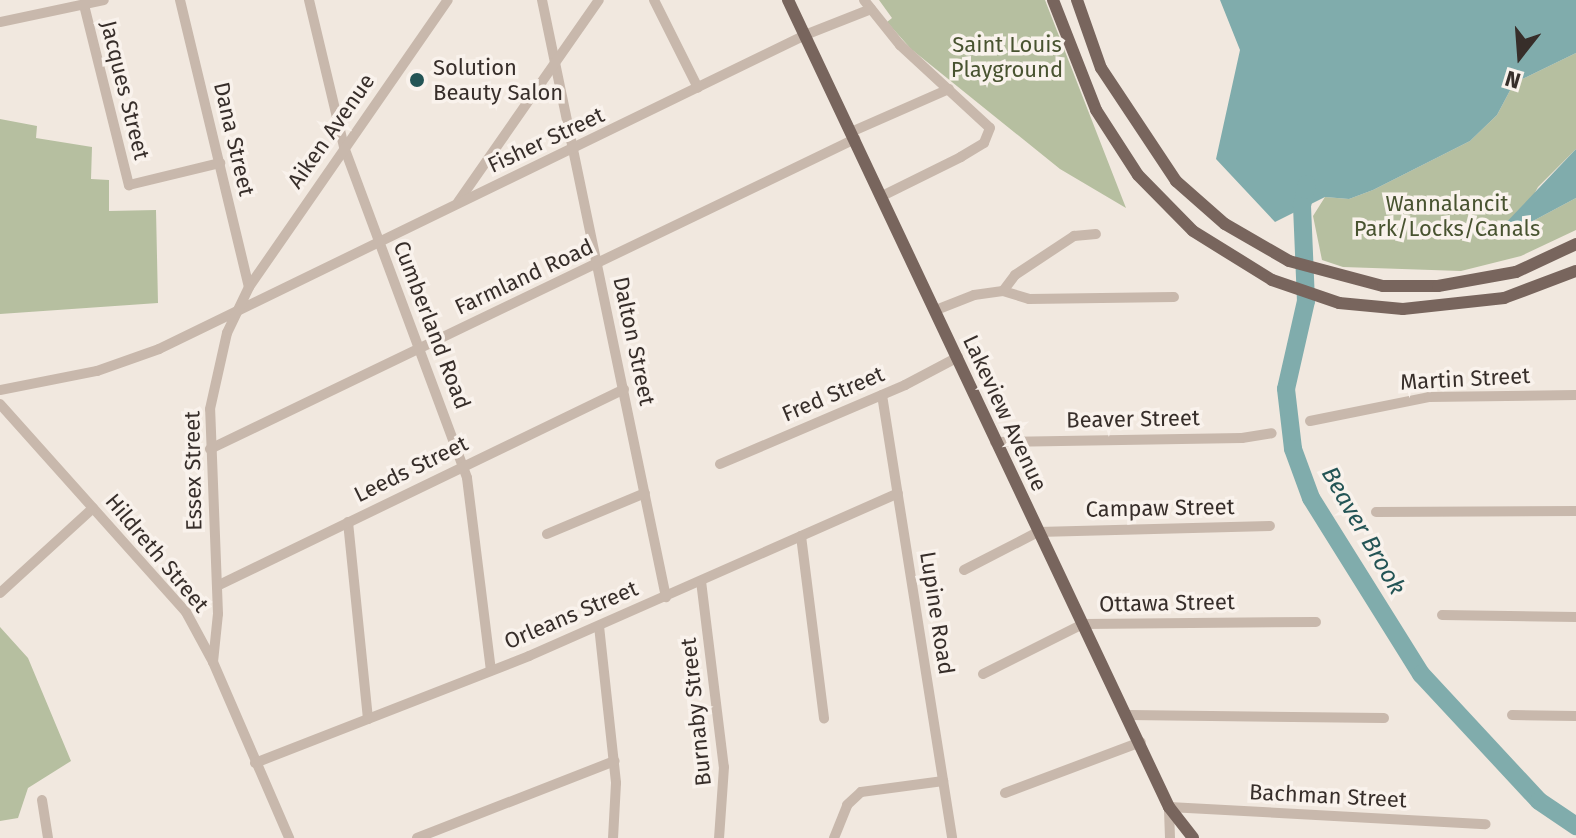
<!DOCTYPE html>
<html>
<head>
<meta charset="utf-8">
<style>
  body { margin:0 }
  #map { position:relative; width:1576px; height:838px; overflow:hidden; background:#f1e8df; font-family:"Fira Sans",sans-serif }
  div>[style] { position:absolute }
  .green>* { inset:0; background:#b6bfa0 }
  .water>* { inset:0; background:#80acac }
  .river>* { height:18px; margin:-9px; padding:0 9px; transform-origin:9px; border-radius:9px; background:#80acac }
  .minor>* { height:10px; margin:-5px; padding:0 5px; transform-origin:5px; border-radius:5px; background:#c8b8ac }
  .major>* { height:12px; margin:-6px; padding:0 6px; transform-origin:6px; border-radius:6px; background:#78655d }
  .dots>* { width:22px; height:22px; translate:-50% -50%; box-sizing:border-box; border:4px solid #f9f2ec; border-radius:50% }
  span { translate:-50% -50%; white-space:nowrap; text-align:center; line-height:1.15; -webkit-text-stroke:7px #f9f2ec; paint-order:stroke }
  .park-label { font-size:22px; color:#485330 }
  .poi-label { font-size:22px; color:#372e2a }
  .left { translate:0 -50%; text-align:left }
  .street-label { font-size:22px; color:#372e2a }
  .water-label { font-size:24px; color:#235455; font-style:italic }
  .north { position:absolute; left:1480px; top:16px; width:80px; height:80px; -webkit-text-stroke:6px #f9f2ec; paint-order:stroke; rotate:197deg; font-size:22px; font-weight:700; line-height:32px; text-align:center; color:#372e2a }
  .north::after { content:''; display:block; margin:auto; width:28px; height:36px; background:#372e2a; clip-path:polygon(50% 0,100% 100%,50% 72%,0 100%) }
</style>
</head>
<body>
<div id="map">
  <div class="green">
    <div style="clip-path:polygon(879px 0,1045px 0,1126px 208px,1060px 169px,911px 49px,887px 22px,892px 18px)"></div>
    <div style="clip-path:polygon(1576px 53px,1576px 149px,1538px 187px,1514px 231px,1576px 198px,1576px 230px,1521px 256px,1461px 271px,1343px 267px,1322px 260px,1313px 216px,1325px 197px,1349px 199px,1373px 190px,1470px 141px,1497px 115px,1514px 83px)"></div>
    <div style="clip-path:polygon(0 119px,37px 126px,36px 138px,92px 147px,91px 179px,109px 180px,109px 211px,156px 210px,158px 303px,0 314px)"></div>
    <div style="clip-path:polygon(0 627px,28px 658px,71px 761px,28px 788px,18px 818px,0 821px)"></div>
  </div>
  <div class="water">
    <div style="clip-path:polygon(1220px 0,1576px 0,1576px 53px,1514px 83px,1497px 115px,1470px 141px,1373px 190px,1349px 199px,1325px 197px,1275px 222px,1216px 159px,1240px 50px)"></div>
    <div style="clip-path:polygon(1576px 149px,1576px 198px,1514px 231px,1500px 229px)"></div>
  </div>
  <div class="river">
    <div style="left:1307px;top:184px;width:23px;rotate:103deg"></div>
    <div style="left:1302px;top:206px;width:95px;rotate:87.6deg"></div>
    <div style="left:1306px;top:301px;width:90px;rotate:102.8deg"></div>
    <div style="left:1286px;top:389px;width:60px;rotate:83.3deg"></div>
    <div style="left:1293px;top:449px;width:52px;rotate:69.8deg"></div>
    <div style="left:1311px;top:498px;width:208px;rotate:58deg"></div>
    <div style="left:1421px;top:674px;width:173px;rotate:47.1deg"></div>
    <div style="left:1539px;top:801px;width:45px;rotate:34deg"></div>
  </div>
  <div class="minor">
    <div style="left:180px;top:0;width:295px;rotate:76.5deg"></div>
    <div style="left:309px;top:0;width:151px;rotate:76.6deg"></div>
    <div style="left:344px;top:147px;width:353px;rotate:69.6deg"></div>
    <div style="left:467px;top:478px;width:194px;rotate:82.9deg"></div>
    <div style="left:542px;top:0;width:610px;rotate:78.27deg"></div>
    <div style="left:654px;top:0;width:98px;rotate:63.4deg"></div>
    <div style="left:864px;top:0;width:58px;rotate:51.3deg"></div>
    <div style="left:900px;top:45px;width:122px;rotate:42.7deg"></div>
    <div style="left:990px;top:128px;width:16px;rotate:112deg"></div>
    <div style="left:984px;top:143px;width:27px;rotate:149deg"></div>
    <div style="left:961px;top:157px;width:88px;rotate:153.7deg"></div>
    <div style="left:84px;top:5px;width:186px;rotate:76deg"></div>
    <div style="left:129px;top:185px;width:94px;rotate:-13.6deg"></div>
    <div style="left:0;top:22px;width:106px;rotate:-11.9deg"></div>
    <div style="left:851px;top:132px;width:107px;rotate:-23.7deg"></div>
    <div style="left:458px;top:202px;width:246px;rotate:-55.1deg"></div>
    <div style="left:1003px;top:291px;width:27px;rotate:17deg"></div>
    <div style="left:1029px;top:299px;width:145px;rotate:-0.8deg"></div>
    <div style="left:936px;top:310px;width:41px;rotate:-21.5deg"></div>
    <div style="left:974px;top:295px;width:29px;rotate:-8deg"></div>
    <div style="left:1003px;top:291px;width:20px;rotate:-53deg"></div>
    <div style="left:1015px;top:275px;width:71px;rotate:-33.5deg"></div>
    <div style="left:1074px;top:236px;width:22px;rotate:-5deg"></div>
    <div style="left:0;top:390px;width:99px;rotate:-11.1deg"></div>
    <div style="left:97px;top:371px;width:66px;rotate:-19.5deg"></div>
    <div style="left:159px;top:349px;width:718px;rotate:-25.92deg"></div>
    <div style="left:805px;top:35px;width:71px;rotate:-21.5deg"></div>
    <div style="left:882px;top:395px;width:448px;rotate:81deg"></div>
    <div style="left:0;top:404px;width:279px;rotate:48.2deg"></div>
    <div style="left:186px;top:612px;width:57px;rotate:61.6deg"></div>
    <div style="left:213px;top:662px;width:192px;rotate:66.6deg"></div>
    <div style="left:1310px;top:421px;width:121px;rotate:-11.4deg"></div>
    <div style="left:1429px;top:397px;width:147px;rotate:-0.8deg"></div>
    <div style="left:995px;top:442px;width:247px;rotate:-0.9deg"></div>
    <div style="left:1242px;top:438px;width:30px;rotate:-9deg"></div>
    <div style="left:210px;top:449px;width:716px;rotate:-25.67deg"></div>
    <div style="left:720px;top:464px;width:201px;rotate:-23.1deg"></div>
    <div style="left:905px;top:385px;width:60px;rotate:-27.8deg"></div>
    <div style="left:1376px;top:512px;width:200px;rotate:-0.3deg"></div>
    <div style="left:348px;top:522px;width:198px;rotate:84.2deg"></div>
    <div style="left:547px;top:534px;width:106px;rotate:-22.7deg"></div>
    <div style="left:801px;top:536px;width:184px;rotate:82.8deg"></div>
    <div style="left:964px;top:570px;width:83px;rotate:-27.2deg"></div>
    <div style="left:1038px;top:532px;width:232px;rotate:-1.5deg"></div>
    <div style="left:701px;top:581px;width:187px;rotate:83deg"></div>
    <div style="left:724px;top:767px;width:71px;rotate:94deg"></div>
    <div style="left:217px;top:586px;width:452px;rotate:-25.8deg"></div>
    <div style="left:0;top:593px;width:126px;rotate:-42.4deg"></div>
    <div style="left:1442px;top:615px;width:134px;rotate:0.9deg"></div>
    <div style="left:599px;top:626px;width:158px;rotate:83.8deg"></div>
    <div style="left:616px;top:783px;width:55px;rotate:93.1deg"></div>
    <div style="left:213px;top:662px;width:48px;rotate:-84.1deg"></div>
    <div style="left:218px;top:614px;width:205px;rotate:-92.2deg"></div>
    <div style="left:210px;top:409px;width:78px;rotate:-77.4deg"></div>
    <div style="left:227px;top:333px;width:51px;rotate:-64.4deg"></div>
    <div style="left:249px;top:287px;width:349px;rotate:-55.3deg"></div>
    <div style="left:983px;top:674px;width:112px;rotate:-26.6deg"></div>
    <div style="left:1083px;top:624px;width:233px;rotate:-0.5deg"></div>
    <div style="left:1129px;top:715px;width:255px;rotate:0.7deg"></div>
    <div style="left:1512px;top:715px;width:64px;rotate:0.9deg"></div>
    <div style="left:255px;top:763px;width:294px;rotate:-21.3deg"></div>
    <div style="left:529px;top:656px;width:403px;rotate:-23.8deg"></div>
    <div style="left:1005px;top:793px;width:145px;rotate:-20.6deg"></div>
    <div style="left:42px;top:800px;width:38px;rotate:81deg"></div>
    <div style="left:417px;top:838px;width:212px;rotate:-21.3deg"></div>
    <div style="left:834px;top:838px;width:35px;rotate:-68deg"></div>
    <div style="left:847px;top:805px;width:19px;rotate:-43deg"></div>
    <div style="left:861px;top:792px;width:83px;rotate:-7.6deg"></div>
    <div style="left:1170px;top:838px;width:31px;rotate:-92deg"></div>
    <div style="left:1169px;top:807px;width:317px;rotate:3.1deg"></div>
  </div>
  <div class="major">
    <div style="left:788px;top:0;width:892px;rotate:64.73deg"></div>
    <div style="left:1169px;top:807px;width:39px;rotate:52deg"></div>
    <div style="left:1053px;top:0;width:118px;rotate:68.6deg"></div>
    <div style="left:1096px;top:110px;width:77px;rotate:57.1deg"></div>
    <div style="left:1138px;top:175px;width:78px;rotate:45.5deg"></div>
    <div style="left:1193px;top:231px;width:93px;rotate:31.8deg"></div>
    <div style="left:1272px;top:280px;width:71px;rotate:18.9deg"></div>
    <div style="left:1339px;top:303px;width:64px;rotate:5.4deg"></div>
    <div style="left:1403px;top:309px;width:102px;rotate:-6.2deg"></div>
    <div style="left:1504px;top:298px;width:77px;rotate:-20.6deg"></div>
    <div style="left:1077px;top:0;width:72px;rotate:70.6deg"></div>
    <div style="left:1101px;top:68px;width:136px;rotate:56.4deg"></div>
    <div style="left:1176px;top:181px;width:65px;rotate:41.3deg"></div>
    <div style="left:1225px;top:224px;width:74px;rotate:30deg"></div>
    <div style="left:1289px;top:261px;width:97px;rotate:14.9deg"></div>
    <div style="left:1383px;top:286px;width:55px"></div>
    <div style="left:1438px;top:286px;width:79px;rotate:-10.2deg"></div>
    <div style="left:1516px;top:272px;width:66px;rotate:-25deg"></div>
  </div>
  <div class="dots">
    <div style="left:417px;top:80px;background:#235455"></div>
  </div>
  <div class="park-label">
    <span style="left:1007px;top:57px">Saint Louis<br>Playground</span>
    <span style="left:1447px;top:216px">Wannalancit<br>Park/Locks/Canals</span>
  </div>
  <div class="poi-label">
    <span class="left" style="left:433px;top:80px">Solution<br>Beauty Salon</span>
  </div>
  <div class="street-label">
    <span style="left:125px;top:90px;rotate:76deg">Jacques Street</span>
    <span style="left:331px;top:131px;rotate:-55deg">Aiken Avenue</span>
    <span style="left:234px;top:139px;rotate:77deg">Dana Street</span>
    <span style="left:546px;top:140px;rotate:-25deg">Fisher Street</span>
    <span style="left:524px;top:277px;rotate:-25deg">Farmland Road</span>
    <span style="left:432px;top:325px;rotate:69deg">Cumberland Road</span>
    <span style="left:634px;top:341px;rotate:78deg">Dalton Street</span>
    <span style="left:1465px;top:379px;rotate:-3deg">Martin Street</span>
    <span style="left:833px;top:394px;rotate:-23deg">Fred Street</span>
    <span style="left:1005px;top:413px;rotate:65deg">Lakeview Avenue</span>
    <span style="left:1133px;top:419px;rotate:-1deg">Beaver Street</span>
    <span style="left:411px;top:469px;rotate:-26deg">Leeds Street</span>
    <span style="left:193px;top:471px;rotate:-91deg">Essex Street</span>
    <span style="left:1160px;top:508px;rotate:-1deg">Campaw Street</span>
    <span style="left:157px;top:553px;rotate:50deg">Hildreth Street</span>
    <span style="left:1167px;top:603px;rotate:-1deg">Ottawa Street</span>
    <span style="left:937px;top:613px;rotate:81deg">Lupine Road</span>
    <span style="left:571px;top:615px;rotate:-23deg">Orleans Street</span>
    <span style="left:696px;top:712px;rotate:-96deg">Burnaby Street</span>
    <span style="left:1328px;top:796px;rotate:3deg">Bachman Street</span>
  </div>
  <div class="water-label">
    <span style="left:1363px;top:531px;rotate:60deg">Beaver Brook</span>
  </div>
  <div class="north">N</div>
</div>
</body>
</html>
